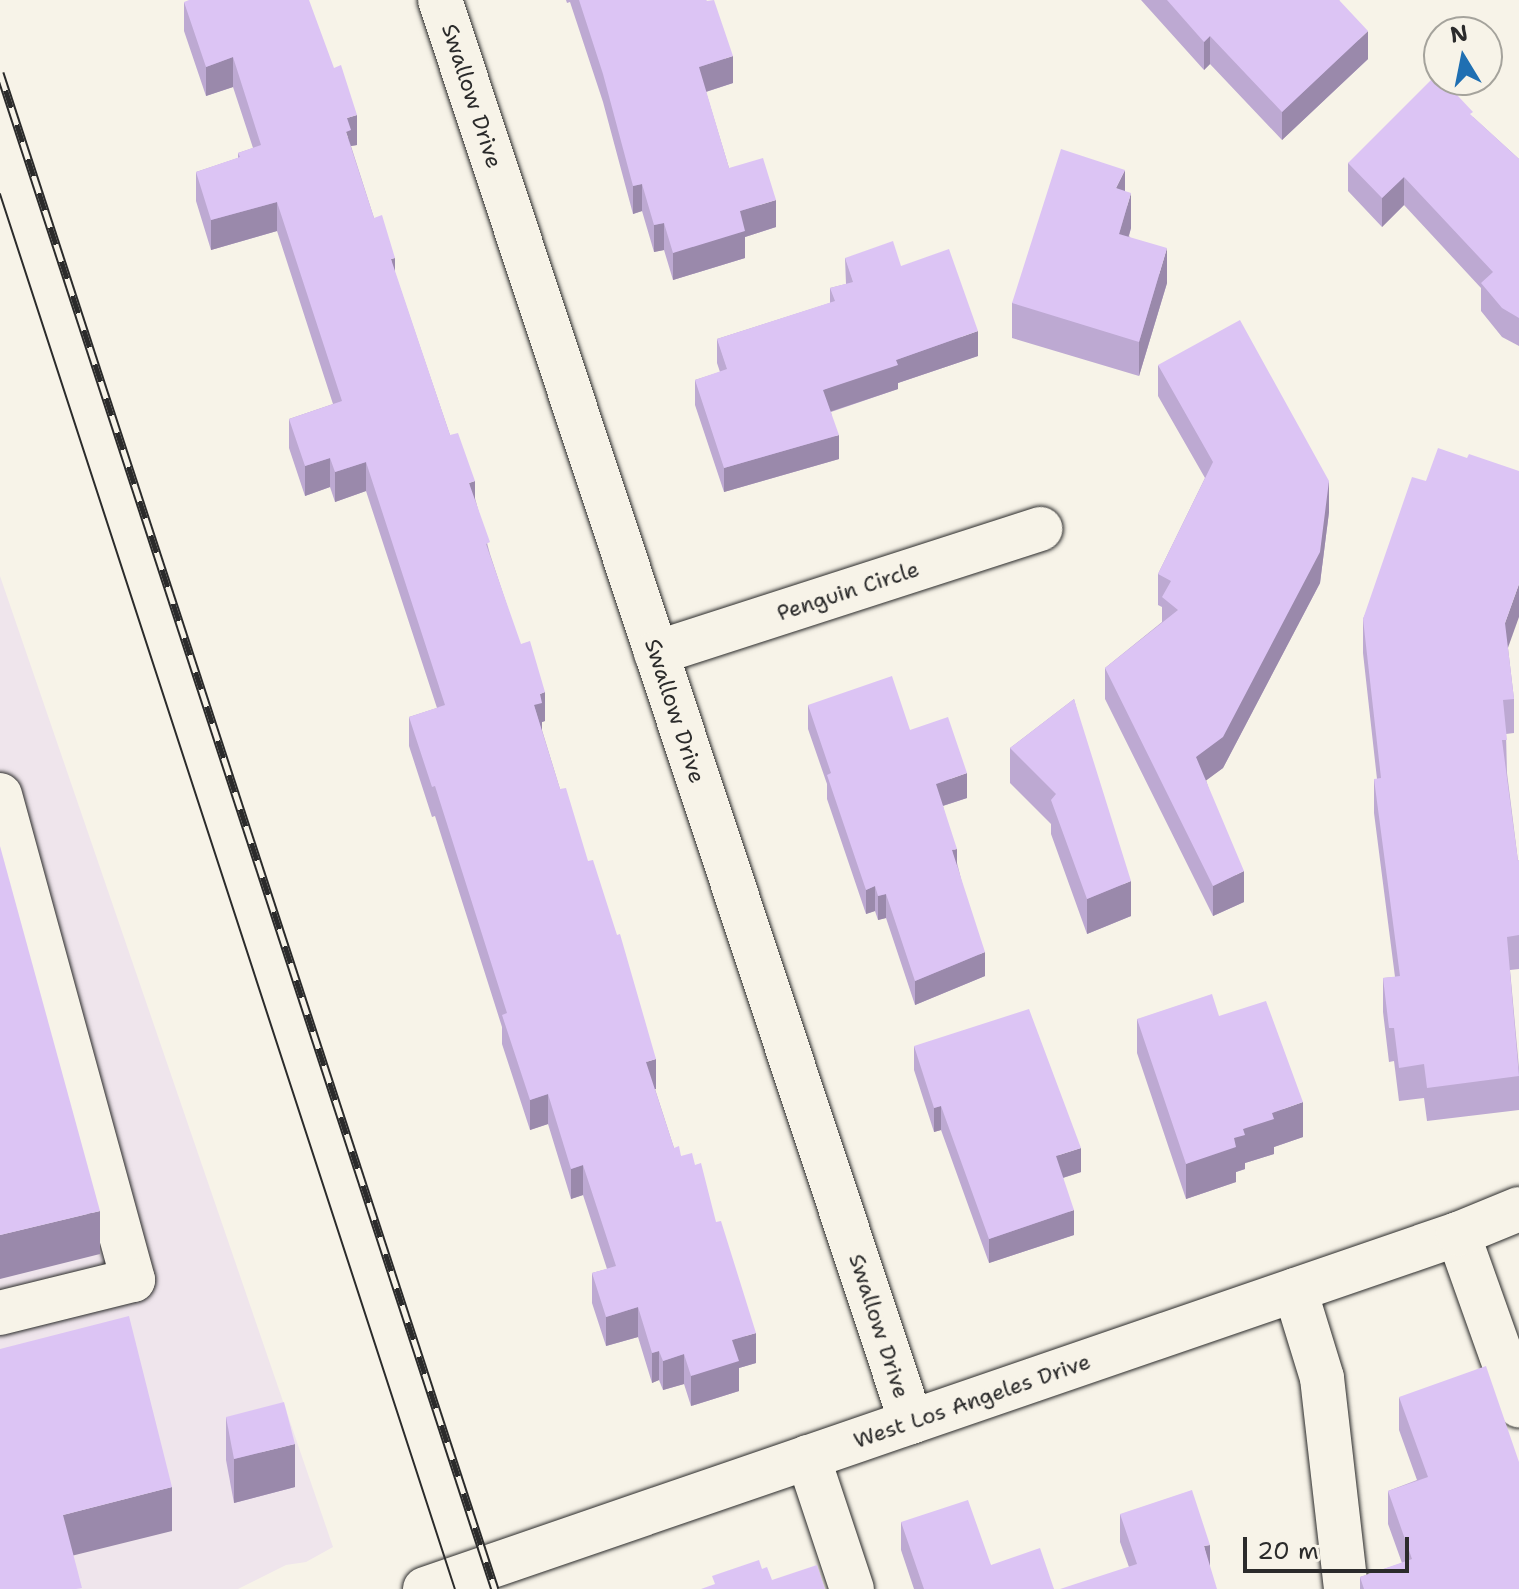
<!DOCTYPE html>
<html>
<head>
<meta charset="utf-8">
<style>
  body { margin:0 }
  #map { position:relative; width:1519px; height:1589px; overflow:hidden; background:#f7f3e8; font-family:"Shantell Sans",sans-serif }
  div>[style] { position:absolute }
  .built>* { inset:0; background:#efe5ec }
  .roads { filter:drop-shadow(0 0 2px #2b2b2b) drop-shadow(0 0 2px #2b2b2b) }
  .minor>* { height:44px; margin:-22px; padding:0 22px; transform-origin:22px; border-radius:22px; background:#f7f3e8 }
  .tram>* { height:2px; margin:-1px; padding:0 1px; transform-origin:1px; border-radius:1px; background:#2b2b2b }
  .rail>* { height:9px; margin-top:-4.5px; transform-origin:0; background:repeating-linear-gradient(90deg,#f7f3e8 0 18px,#2b2b2b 0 36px); box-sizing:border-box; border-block:2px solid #2b2b2b }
  .wall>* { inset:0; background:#bda9d2 }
  .shaded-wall>* { inset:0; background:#9a89ab }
  .building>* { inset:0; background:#dcc4f4 }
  span { translate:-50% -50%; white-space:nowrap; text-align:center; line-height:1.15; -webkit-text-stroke:6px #f7f3e8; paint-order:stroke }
  .street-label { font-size:22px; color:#2b2b2b }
  .north { position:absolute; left:1423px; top:16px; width:80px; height:80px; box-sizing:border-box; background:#f7f3e8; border:2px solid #a5a39c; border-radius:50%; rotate:350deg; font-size:22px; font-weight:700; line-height:32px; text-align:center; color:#2b2b2b }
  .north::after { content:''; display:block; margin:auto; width:28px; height:36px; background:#1f6fb2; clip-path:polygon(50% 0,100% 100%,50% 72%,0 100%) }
  .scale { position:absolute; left:1243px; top:1537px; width:166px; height:36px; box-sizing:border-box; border:4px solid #2b2b2b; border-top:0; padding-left:10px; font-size:24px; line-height:28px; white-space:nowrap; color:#2b2b2b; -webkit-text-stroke:6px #f7f3e8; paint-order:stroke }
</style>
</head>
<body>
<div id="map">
  <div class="built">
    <div style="clip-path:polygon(0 576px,333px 1547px,306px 1562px,286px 1565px,238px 1589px,0 1589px)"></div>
  </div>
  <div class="roads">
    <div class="minor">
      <div style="left:440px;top:0;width:1498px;rotate:71.67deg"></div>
      <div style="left:656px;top:653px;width:404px;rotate:-17.9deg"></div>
      <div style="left:0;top:795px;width:503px;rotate:74.66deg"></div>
      <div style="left:133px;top:1280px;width:137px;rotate:166.1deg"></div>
      <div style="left:1458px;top:1234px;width:182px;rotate:70.4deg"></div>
      <div style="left:1295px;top:1290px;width:92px;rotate:72.9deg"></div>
      <div style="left:1322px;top:1378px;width:212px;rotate:83.5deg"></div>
      <div style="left:808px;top:1457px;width:139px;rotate:71.6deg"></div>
      <div style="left:425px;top:1589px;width:1092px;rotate:-18.97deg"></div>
      <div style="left:1458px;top:1234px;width:66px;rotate:-22.3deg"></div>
    </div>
  </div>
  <div class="tram">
    <div style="left:0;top:194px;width:1467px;rotate:71.94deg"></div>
  </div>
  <div class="rail">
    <div style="left:0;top:73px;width:1595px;rotate:71.92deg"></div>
  </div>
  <div class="wall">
    <div style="clip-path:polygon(566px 0,706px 0,733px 83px,706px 92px,729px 168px,776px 227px,745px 237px,745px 258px,673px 280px,664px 250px,654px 252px,642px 211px,633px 214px,603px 102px,570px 2px,567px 3px)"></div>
    <div style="clip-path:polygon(1141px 0,1339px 0,1368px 59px,1282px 140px,1210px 64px,1204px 70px)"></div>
    <div style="clip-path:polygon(184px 2px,357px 145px,351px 146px,374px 218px,395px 273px,450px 435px,475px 498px,490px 554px,545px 721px,542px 722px,542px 730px,560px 789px,656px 1089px,655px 1089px,674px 1148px,681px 1156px,756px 1363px,739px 1368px,739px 1391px,691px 1406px,684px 1384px,663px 1390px,659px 1380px,652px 1383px,638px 1337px,606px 1346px,592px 1303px,592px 1273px,607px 1269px,583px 1195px,571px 1199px,548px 1124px,530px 1130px,502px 1044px,502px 1027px,435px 816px,432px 817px,409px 746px,409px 717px,437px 708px,366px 491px,335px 502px,330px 487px,305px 496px,289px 448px,289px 419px,333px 404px,277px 231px,211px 250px,196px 201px,196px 172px,238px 158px,238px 153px,253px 148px,233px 87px,206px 96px,184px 31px)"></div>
    <div style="clip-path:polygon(1473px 117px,1519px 159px,1519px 346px,1502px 337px,1481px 311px,1481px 288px,1404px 205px,1382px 227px,1348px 191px,1348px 163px)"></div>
    <div style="clip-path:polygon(1125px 191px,1131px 228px,1129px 236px,1167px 283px,1139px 376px,1012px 338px,1012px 303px)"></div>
    <div style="clip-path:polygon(845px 258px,901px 266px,978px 356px,898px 383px,898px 389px,831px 412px,839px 459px,724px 492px,695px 405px,695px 380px,720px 372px,717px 363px,717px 339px,830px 303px,830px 288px,846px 284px)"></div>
    <div style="clip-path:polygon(1158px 365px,1329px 512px,1320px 583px,1223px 768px,1206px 780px,1244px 902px,1213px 916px,1105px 699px,1105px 668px,1162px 622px,1162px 607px,1158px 605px,1158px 574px,1205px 478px,1158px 396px)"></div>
    <div style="clip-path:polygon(1467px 458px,1508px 648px,1514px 699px,1514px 733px,1506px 734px,1507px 773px,1518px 861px,1519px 860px,1519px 969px,1510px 970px,1519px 1068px,1519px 1110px,1427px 1121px,1424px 1098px,1399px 1101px,1394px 1061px,1389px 1062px,1383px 1012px,1383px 978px,1395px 977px,1374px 813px,1374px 779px,1377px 779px,1363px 653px,1363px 619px,1426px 481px)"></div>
    <div style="clip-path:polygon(1074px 699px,1131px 916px,1087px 934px,1051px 834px,1051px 824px,1010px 783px,1010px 748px)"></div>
    <div style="clip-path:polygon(808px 705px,910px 730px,967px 798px,943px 806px,985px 976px,915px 1005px,886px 918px,878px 920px,875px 911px,866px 914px,827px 799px,827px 784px,808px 729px)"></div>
    <div style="clip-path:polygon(1219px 1016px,1303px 1137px,1274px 1147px,1274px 1154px,1245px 1163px,1245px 1169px,1236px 1172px,1236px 1182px,1186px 1199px,1137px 1053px,1137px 1019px)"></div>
    <div style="clip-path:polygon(914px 1046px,1081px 1172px,1063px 1178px,1074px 1235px,989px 1263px,941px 1130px,934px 1132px,914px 1070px)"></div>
    <div style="clip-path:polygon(1399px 1397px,1519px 1589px,1360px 1589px,1360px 1577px,1402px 1563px,1388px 1524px,1388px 1491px,1417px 1480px,1399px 1430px)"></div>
    <div style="clip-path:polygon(226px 1417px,295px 1487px,234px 1503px,226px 1460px)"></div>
    <div style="clip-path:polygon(1120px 1514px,1210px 1563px,1129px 1567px,1120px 1542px)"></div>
    <div style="clip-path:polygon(901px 1522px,991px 1565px,1054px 1589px,914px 1589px,901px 1550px)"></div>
  </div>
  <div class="shaded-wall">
    <div style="clip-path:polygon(1368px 31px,1368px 59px,1282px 140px,1282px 112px)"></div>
    <div style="clip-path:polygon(1210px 36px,1210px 64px,1204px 70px,1204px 42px)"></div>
    <div style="clip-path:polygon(733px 56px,733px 83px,699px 94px,699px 67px)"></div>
    <div style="clip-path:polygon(233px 57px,233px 87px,206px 96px,206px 67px)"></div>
    <div style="clip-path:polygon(357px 115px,357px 145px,351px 146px,346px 132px,347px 118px)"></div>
    <div style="clip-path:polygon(1125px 170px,1125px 204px,1116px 188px)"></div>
    <div style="clip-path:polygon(1404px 177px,1404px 205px,1382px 227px,1382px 198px)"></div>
    <div style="clip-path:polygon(642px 184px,642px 211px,633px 214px,633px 186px)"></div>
    <div style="clip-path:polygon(1131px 193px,1131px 228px,1119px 268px,1119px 234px)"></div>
    <div style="clip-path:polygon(776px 200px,776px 227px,745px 237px,745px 258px,673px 280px,673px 253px,740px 211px)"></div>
    <div style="clip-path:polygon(277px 202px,277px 231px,211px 250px,211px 220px)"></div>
    <div style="clip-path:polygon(664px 223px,664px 250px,654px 252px,654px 225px)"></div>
    <div style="clip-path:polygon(1167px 248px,1167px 283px,1139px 376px,1139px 342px)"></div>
    <div style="clip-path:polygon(395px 258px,395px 287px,391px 259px)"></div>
    <div style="clip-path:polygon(978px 331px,978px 356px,898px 383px,898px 389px,823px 414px,823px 390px,896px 360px)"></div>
    <div style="clip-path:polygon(839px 435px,839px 459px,724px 492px,724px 468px)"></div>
    <div style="clip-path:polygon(330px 458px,330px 487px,305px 496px,305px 466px)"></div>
    <div style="clip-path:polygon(366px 462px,366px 491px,335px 502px,335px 472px)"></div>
    <div style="clip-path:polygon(475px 481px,475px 510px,469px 483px)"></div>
    <div style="clip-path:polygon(1329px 481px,1329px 512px,1320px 583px,1223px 768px,1196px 788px,1196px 757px)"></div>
    <div style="clip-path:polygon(1519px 584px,1519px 617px,1505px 656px,1505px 623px)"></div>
    <div style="clip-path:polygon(545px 692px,545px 721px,542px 722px,542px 732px,534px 705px,540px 694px)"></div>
    <div style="clip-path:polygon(967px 773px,967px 798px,936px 808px,936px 784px)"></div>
    <div style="clip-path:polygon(957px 849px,957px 873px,952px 850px)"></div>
    <div style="clip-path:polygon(1244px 871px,1244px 902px,1213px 916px,1213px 886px)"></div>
    <div style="clip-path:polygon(1131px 881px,1131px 916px,1087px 934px,1087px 899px)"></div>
    <div style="clip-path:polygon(875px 886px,875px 911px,866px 914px,866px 890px)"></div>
    <div style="clip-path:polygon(886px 894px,886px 918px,878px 920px,878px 896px)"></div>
    <div style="clip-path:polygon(985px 952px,985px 976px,915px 1005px,915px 981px)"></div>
    <div style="clip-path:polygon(656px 1059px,656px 1089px,646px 1092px,646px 1062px)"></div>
    <div style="clip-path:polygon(548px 1094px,548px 1124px,530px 1130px,530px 1100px)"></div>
    <div style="clip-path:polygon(1303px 1102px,1303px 1137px,1274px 1147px,1274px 1154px,1245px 1163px,1245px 1169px,1236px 1172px,1236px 1182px,1186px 1199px,1186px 1164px,1234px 1138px,1243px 1129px,1272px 1113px)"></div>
    <div style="clip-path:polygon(941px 1106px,941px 1130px,934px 1132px,934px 1108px)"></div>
    <div style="clip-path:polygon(1081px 1148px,1081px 1172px,1056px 1180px,1056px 1156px)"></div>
    <div style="clip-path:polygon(583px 1165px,583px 1195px,571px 1199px,571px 1169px)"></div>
    <div style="clip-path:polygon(1074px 1210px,1074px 1235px,989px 1263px,989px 1239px)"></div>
    <div style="clip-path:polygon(100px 1211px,100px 1254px,0 1279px,0 1235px)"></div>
    <div style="clip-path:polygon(638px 1307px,638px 1337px,606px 1346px,606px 1317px)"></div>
    <div style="clip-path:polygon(756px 1333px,756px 1363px,739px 1368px,739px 1391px,691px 1406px,691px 1376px,732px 1340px)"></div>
    <div style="clip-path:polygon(659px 1351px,659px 1380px,652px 1383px,652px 1353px)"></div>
    <div style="clip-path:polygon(684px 1354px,684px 1384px,663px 1390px,663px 1361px)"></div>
    <div style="clip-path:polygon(295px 1444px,295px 1487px,234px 1503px,234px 1459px)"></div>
    <div style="clip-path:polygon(172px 1487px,172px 1531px,63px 1558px,63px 1515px)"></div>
    <div style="clip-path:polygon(1210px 1545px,1210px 1573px,1204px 1546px)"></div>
  </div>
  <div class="building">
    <div style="clip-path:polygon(189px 0,309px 0,334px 68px,341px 65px,357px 115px,347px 118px,351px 130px,346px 132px,374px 218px,382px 215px,395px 258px,391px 259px,450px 435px,458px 433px,475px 481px,469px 483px,490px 542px,486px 544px,521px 644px,530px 641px,545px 692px,540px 694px,542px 703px,534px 705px,560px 789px,566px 788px,588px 861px,593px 860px,617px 935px,620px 934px,656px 1059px,646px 1062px,674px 1148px,679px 1146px,681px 1156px,692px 1153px,695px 1165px,701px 1163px,716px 1222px,721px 1221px,756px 1333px,732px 1340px,739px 1361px,691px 1376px,684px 1354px,663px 1361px,659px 1351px,652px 1353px,638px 1307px,606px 1317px,592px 1273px,616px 1266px,583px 1165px,571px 1169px,548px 1094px,530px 1100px,502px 1015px,507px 1013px,435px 786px,432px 787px,409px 717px,445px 705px,366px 462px,335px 472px,330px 458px,305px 466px,289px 419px,342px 401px,277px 202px,211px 220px,196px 172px,240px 157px,238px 153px,261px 145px,233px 57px,206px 67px,184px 2px)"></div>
    <div style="clip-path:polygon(579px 0,706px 0,707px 1px,714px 0,733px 56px,699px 67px,729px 168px,763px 158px,776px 200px,740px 211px,745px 231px,673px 253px,664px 223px,654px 225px,642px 184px,633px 186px,603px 74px)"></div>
    <div style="clip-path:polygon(1167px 0,1339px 0,1368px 31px,1282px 112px,1210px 36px,1204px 42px)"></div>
    <div style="clip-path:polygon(1437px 74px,1439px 76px,1439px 80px,1443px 80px,1473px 112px,1470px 114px,1519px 159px,1519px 318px,1502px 308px,1481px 283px,1493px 272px,1404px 177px,1382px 198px,1348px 163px)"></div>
    <div style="clip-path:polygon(1061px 149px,1125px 170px,1116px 188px,1131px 193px,1119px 234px,1167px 248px,1139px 342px,1012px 303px)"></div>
    <div style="clip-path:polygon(893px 241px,901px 266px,949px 249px,978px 331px,896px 360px,898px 365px,823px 390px,839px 435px,724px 468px,695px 380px,727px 369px,717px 339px,835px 301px,830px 288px,853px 282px,845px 258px)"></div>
    <div style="clip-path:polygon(1240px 320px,1329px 481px,1320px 552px,1223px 737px,1196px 757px,1244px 871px,1213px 886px,1105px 668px,1178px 610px,1162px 597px,1171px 581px,1158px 574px,1213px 462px,1158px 365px)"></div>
    <div style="clip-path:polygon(1438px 448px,1467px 458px,1469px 454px,1519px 471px,1519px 584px,1505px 623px,1514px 699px,1503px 700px,1507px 740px,1502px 740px,1518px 861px,1519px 860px,1519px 935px,1507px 937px,1519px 1076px,1427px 1088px,1424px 1064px,1399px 1068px,1394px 1028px,1389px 1028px,1383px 978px,1400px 976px,1374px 779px,1381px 778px,1363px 619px,1412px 477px,1426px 481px)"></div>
    <div style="clip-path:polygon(892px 676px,910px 730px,948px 717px,967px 773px,936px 784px,957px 849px,952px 850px,985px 952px,915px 981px,886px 894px,878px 896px,875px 886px,866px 890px,827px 775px,831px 773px,808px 705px)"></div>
    <div style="clip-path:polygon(1074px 699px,1131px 881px,1087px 899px,1051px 800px,1056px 794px,1010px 748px)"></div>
    <div style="clip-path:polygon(0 846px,100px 1211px,0 1235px)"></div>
    <div style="clip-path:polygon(1212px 994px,1219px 1016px,1266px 1001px,1303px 1102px,1272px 1113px,1274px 1119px,1243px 1129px,1245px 1135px,1234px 1138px,1236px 1147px,1186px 1164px,1137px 1019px)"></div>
    <div style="clip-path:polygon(1029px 1009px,1081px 1148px,1056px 1156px,1074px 1210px,989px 1239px,941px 1106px,934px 1108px,914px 1046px)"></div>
    <div style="clip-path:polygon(129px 1316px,172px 1487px,63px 1515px,82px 1588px,76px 1589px,0 1589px,0 1349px)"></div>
    <div style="clip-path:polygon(1486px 1366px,1519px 1462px,1519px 1589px,1364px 1589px,1360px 1577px,1412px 1559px,1388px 1491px,1428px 1477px,1399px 1397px)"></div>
    <div style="clip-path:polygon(284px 1402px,295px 1444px,234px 1459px,226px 1417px)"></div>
    <div style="clip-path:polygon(1192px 1490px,1210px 1545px,1204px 1546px,1217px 1589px,1060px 1589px,1137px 1564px,1120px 1514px)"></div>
    <div style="clip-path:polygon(968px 1500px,991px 1565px,1040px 1548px,1054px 1589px,924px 1589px,901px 1522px)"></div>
    <div style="clip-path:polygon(759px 1560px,762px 1569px,767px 1567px,772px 1580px,817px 1565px,825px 1589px,701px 1589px,715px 1584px,712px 1576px)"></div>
  </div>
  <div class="street-label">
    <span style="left:472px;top:96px;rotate:72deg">Swallow Drive</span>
    <span style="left:848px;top:591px;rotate:-18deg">Penguin Circle</span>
    <span style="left:675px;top:711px;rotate:72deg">Swallow Drive</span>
    <span style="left:879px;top:1326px;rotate:72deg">Swallow Drive</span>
    <span style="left:972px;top:1401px;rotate:-19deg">West Los Angeles Drive</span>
  </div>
  <div class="north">N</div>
  <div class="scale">20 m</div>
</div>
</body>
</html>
